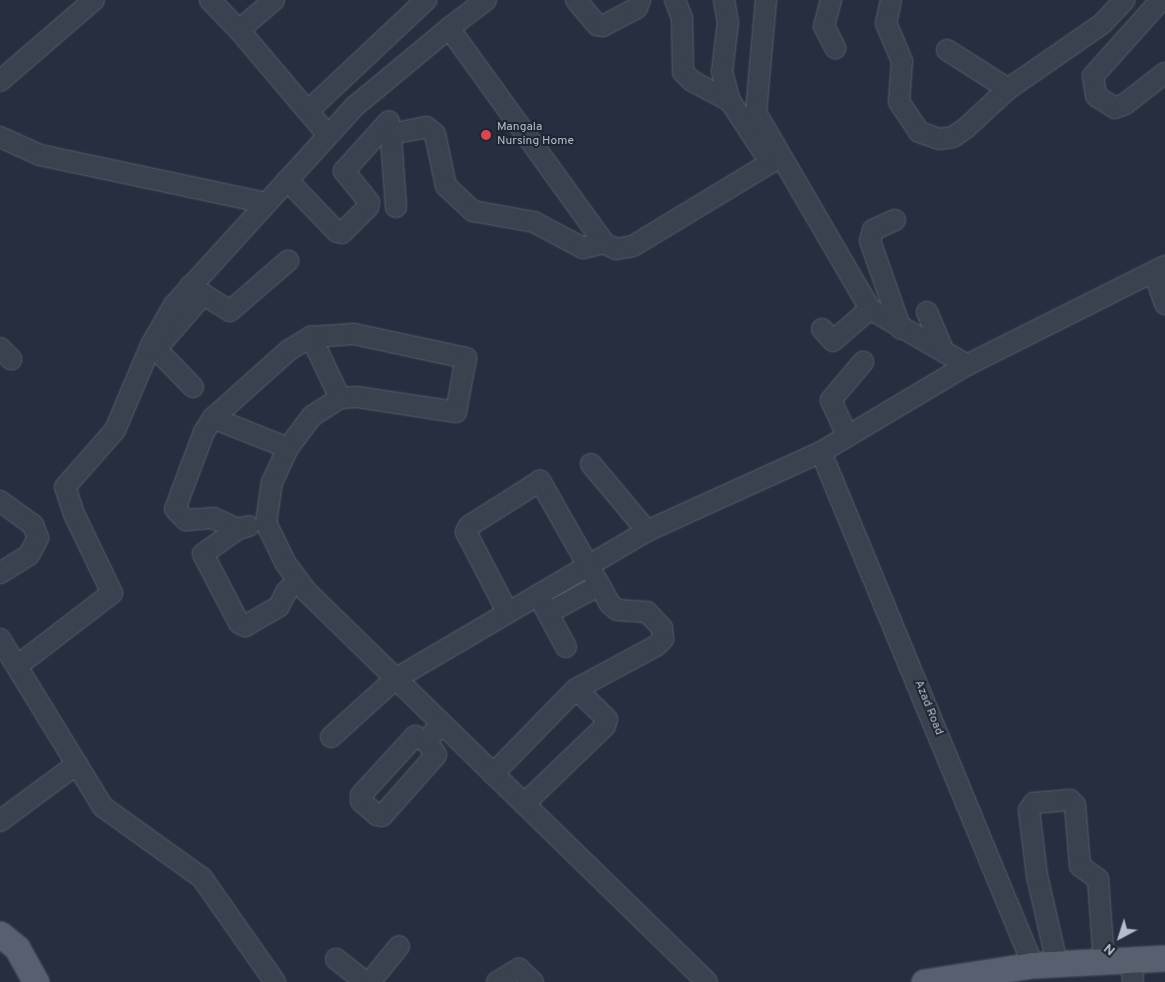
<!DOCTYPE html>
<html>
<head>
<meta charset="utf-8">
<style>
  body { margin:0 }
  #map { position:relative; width:1165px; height:982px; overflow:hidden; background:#262f3f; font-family:Overpass,sans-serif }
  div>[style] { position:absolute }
  .roads { filter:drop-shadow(0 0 1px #585f6d) drop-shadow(0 0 1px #585f6d) }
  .minor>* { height:20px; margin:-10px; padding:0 10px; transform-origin:10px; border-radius:10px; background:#3a414f }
  .major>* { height:25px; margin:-12.5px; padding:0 12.5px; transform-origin:12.5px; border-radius:12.5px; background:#58606f }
  .dots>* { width:14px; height:14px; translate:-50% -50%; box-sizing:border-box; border:2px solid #1e2634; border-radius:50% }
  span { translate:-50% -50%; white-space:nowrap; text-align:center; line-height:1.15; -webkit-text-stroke:4px #1e2634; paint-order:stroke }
  .poi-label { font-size:12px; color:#b6bcca }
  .left { translate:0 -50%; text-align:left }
  .street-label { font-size:12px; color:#b6bcca }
  .north { position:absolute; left:1095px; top:912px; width:50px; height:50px; -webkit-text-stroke:4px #1e2634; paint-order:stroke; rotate:220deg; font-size:14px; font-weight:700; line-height:20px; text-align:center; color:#b6bcca }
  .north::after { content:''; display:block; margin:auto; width:18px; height:22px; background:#b6bcca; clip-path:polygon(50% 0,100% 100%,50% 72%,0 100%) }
</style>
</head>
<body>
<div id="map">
  <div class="roads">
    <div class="minor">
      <div style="left:210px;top:0;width:42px;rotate:46deg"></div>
      <div style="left:239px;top:30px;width:46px;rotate:-40.6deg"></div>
      <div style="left:486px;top:0;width:46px;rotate:142.9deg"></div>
      <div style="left:449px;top:28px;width:265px;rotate:54.2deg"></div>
      <div style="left:604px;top:243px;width:13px;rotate:27deg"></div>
      <div style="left:616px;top:249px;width:17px;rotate:-10deg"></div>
      <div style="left:633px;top:246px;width:172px;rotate:-31.2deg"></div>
      <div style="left:576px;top:0;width:33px;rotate:50deg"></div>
      <div style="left:597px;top:25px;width:6px;rotate:9deg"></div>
      <div style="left:603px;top:26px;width:38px;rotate:-28deg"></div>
      <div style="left:637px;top:8px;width:9px;rotate:-69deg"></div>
      <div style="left:675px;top:0;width:19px;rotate:69deg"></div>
      <div style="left:682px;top:18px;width:54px;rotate:88.9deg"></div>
      <div style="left:683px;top:72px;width:13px;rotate:45deg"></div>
      <div style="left:692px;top:81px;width:43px;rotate:27.8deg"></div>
      <div style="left:730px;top:101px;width:62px;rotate:56.8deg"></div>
      <div style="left:724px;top:0;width:22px;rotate:80deg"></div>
      <div style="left:728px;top:22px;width:50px;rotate:96.8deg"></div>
      <div style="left:722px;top:72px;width:30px;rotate:75deg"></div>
      <div style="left:766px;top:0;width:113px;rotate:95.1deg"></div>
      <div style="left:756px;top:113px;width:227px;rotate:59.8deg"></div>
      <div style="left:870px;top:309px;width:112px;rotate:30deg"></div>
      <div style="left:831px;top:0;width:27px;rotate:105deg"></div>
      <div style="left:824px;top:26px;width:25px;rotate:63deg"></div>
      <div style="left:891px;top:0;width:24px;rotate:102deg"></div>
      <div style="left:886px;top:23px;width:41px;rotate:67.2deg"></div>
      <div style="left:902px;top:61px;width:41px;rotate:94.2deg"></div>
      <div style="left:899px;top:102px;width:36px;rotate:56deg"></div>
      <div style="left:919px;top:132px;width:21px;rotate:19deg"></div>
      <div style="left:939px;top:139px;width:14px;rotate:-8deg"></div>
      <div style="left:953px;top:137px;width:16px;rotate:-35deg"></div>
      <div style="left:966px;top:128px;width:57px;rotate:-42.9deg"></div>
      <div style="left:1008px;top:89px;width:114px;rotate:-34.7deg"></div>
      <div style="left:1102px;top:24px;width:33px;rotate:-47deg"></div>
      <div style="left:1161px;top:0;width:102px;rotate:131.8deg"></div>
      <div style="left:1093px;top:76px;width:20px;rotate:81deg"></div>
      <div style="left:1096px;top:96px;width:22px;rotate:32deg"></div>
      <div style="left:1115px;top:108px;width:11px;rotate:-22deg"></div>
      <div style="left:1125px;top:104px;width:51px;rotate:-37.8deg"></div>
      <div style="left:239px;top:30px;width:136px;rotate:49.8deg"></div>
      <div style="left:947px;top:50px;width:72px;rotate:32.6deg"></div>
      <div style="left:0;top:81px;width:124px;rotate:-40.8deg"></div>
      <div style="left:309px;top:110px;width:161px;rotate:-43.2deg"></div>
      <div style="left:0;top:137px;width:44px;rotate:24.2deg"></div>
      <div style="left:40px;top:155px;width:231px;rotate:12deg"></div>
      <div style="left:287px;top:180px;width:72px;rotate:46.1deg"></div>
      <div style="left:337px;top:232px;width:5px;rotate:11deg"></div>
      <div style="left:342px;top:233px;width:37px;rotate:-45deg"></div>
      <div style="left:368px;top:207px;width:5px;rotate:-79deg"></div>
      <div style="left:369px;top:202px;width:40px;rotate:-129deg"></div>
      <div style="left:344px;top:171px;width:67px;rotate:-48deg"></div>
      <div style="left:396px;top:207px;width:69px;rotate:-94.1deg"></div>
      <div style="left:391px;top:138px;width:7px;rotate:-45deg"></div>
      <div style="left:396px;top:133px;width:31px;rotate:-11deg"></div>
      <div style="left:426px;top:127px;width:11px;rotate:38deg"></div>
      <div style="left:435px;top:134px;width:53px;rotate:78.1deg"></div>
      <div style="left:446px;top:186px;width:37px;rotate:43deg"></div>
      <div style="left:473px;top:211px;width:62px;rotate:10.2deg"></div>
      <div style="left:534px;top:222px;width:55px;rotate:28deg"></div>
      <div style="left:583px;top:248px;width:22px;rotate:-13deg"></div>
      <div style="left:895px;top:220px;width:24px;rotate:156deg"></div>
      <div style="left:873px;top:230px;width:11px;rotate:105deg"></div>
      <div style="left:870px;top:241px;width:93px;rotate:70.6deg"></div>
      <div style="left:1154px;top:272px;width:34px;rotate:71deg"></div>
      <div style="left:190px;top:286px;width:47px;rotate:32deg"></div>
      <div style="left:230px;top:311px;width:77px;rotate:-40.8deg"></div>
      <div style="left:927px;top:312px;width:43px;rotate:67deg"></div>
      <div style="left:822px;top:329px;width:16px;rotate:47deg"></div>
      <div style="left:833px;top:341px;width:49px;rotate:-40.9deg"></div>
      <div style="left:164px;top:340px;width:58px;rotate:-49.2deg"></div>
      <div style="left:0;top:348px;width:16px;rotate:45deg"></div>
      <div style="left:156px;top:349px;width:53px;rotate:45.8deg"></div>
      <div style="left:340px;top:398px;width:68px;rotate:-115.4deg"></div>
      <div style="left:311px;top:337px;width:43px;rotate:-4deg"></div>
      <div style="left:354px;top:334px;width:115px;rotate:12.1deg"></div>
      <div style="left:466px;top:358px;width:55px;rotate:100.5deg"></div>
      <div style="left:456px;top:412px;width:99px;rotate:-171.3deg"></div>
      <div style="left:358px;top:397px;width:18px;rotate:177deg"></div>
      <div style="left:340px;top:398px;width:33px;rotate:147deg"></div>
      <div style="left:312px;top:416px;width:40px;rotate:127deg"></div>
      <div style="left:288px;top:448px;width:38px;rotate:115deg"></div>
      <div style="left:272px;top:482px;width:41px;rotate:98.3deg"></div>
      <div style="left:266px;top:523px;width:46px;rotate:64deg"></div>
      <div style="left:286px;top:564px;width:34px;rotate:53deg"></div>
      <div style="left:306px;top:591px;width:560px;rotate:44.28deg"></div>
      <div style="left:213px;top:418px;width:17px;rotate:123deg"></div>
      <div style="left:204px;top:432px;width:82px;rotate:110.6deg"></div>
      <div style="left:175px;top:509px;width:16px;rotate:45deg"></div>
      <div style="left:186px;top:520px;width:27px;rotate:-4deg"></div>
      <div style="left:213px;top:518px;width:27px;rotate:24deg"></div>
      <div style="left:238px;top:529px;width:11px;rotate:-15deg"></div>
      <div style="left:847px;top:435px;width:38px;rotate:-115deg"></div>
      <div style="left:831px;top:400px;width:50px;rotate:-49.9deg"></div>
      <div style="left:288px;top:448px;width:81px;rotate:-158.2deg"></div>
      <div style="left:213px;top:418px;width:102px;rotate:-41.8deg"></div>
      <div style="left:289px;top:350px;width:26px;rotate:-31deg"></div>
      <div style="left:821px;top:452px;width:555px;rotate:67.55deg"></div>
      <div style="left:591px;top:464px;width:87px;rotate:50.1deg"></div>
      <div style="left:0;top:501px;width:41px;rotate:36deg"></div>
      <div style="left:33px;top:525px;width:14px;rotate:69deg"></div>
      <div style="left:38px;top:538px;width:19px;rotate:118deg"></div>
      <div style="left:29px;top:555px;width:34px;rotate:148deg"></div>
      <div style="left:238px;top:529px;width:43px;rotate:144.5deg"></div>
      <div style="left:203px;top:554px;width:78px;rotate:62.4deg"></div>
      <div style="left:239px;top:623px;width:7px;rotate:27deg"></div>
      <div style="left:245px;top:626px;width:39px;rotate:-30deg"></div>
      <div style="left:279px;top:606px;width:16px;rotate:-63deg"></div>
      <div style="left:286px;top:592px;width:17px;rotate:-45deg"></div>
      <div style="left:538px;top:595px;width:59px;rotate:61.7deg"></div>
      <div style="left:548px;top:613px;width:59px;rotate:-28.3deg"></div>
      <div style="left:0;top:639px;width:197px;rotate:58.5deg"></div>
      <div style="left:103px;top:807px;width:122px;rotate:35.6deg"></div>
      <div style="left:202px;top:878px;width:127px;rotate:54.9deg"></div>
      <div style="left:17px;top:666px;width:120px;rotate:-37.5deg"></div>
      <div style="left:112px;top:593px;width:88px;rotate:-115.7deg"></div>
      <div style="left:74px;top:514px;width:28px;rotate:-108deg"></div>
      <div style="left:65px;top:487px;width:76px;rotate:-48.7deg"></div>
      <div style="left:115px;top:430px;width:92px;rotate:-67deg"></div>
      <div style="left:151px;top:345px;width:46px;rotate:-60.1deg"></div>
      <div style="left:174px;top:305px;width:268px;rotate:-47.7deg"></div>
      <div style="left:354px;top:107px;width:124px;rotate:-39.7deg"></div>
      <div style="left:331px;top:737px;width:86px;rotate:-42.2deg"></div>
      <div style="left:395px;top:679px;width:292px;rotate:-30.4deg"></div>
      <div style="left:647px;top:531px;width:191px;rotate:-24.4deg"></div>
      <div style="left:821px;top:452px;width:170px;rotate:-30.8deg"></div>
      <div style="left:967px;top:365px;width:221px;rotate:-26.6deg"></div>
      <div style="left:426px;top:741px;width:17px;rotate:54deg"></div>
      <div style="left:436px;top:755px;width:81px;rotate:131.5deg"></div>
      <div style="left:382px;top:816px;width:5px;rotate:-169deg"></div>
      <div style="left:377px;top:815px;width:21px;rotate:-139deg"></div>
      <div style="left:361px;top:801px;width:6px;rotate:-90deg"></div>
      <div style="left:361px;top:795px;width:80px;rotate:-47.5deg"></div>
      <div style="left:415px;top:736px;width:12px;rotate:24deg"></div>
      <div style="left:426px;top:741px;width:23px;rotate:-47deg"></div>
      <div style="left:493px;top:774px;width:119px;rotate:-45.7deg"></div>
      <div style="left:576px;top:689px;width:91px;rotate:-28.3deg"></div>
      <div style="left:656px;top:646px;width:10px;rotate:-45deg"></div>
      <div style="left:663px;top:639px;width:11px;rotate:-95deg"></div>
      <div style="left:662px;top:628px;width:22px;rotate:-133deg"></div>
      <div style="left:647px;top:612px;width:30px;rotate:-176deg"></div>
      <div style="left:617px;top:610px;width:9px;rotate:-139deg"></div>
      <div style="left:610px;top:604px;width:142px;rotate:-119.6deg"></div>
      <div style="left:540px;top:481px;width:84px;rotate:147.6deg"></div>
      <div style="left:469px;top:526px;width:7px;rotate:117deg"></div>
      <div style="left:466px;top:532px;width:91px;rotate:62.6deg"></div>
      <div style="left:524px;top:804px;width:112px;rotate:-43.9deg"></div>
      <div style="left:605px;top:726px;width:7px;rotate:-74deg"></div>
      <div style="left:607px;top:719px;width:43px;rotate:-135.9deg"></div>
      <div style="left:0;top:821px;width:96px;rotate:-36.5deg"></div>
      <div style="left:336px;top:959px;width:37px;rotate:38deg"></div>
      <div style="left:1132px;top:959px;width:23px;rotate:88deg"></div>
      <div style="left:1057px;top:963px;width:89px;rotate:-102.9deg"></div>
      <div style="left:1037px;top:876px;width:66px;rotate:-96.9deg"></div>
      <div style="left:1029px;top:810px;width:9px;rotate:-54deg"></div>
      <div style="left:1034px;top:803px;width:36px;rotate:-5deg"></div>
      <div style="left:1070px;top:800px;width:7px;rotate:45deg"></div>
      <div style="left:1075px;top:805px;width:61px;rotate:85.3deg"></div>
      <div style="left:1080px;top:866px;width:22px;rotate:36deg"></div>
      <div style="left:1098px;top:879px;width:82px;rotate:85.8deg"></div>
      <div style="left:370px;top:982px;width:46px;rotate:-51.1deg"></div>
      <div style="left:497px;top:982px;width:26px;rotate:-31deg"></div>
      <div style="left:519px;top:969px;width:19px;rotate:43deg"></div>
    </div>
    <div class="major">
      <div style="left:0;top:934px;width:22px;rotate:39deg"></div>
      <div style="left:17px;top:948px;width:39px;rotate:61deg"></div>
      <div style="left:924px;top:982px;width:110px;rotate:-8.9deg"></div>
      <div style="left:1033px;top:965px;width:132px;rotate:-3deg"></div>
    </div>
  </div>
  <div class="dots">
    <div style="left:486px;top:135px;background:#e0444e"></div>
  </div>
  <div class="poi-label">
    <span class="left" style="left:497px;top:135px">Mangala<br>Nursing Home</span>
  </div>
  <div class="street-label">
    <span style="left:928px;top:708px;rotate:68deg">Azad Road</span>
  </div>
  <div class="north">N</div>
</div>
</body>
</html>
